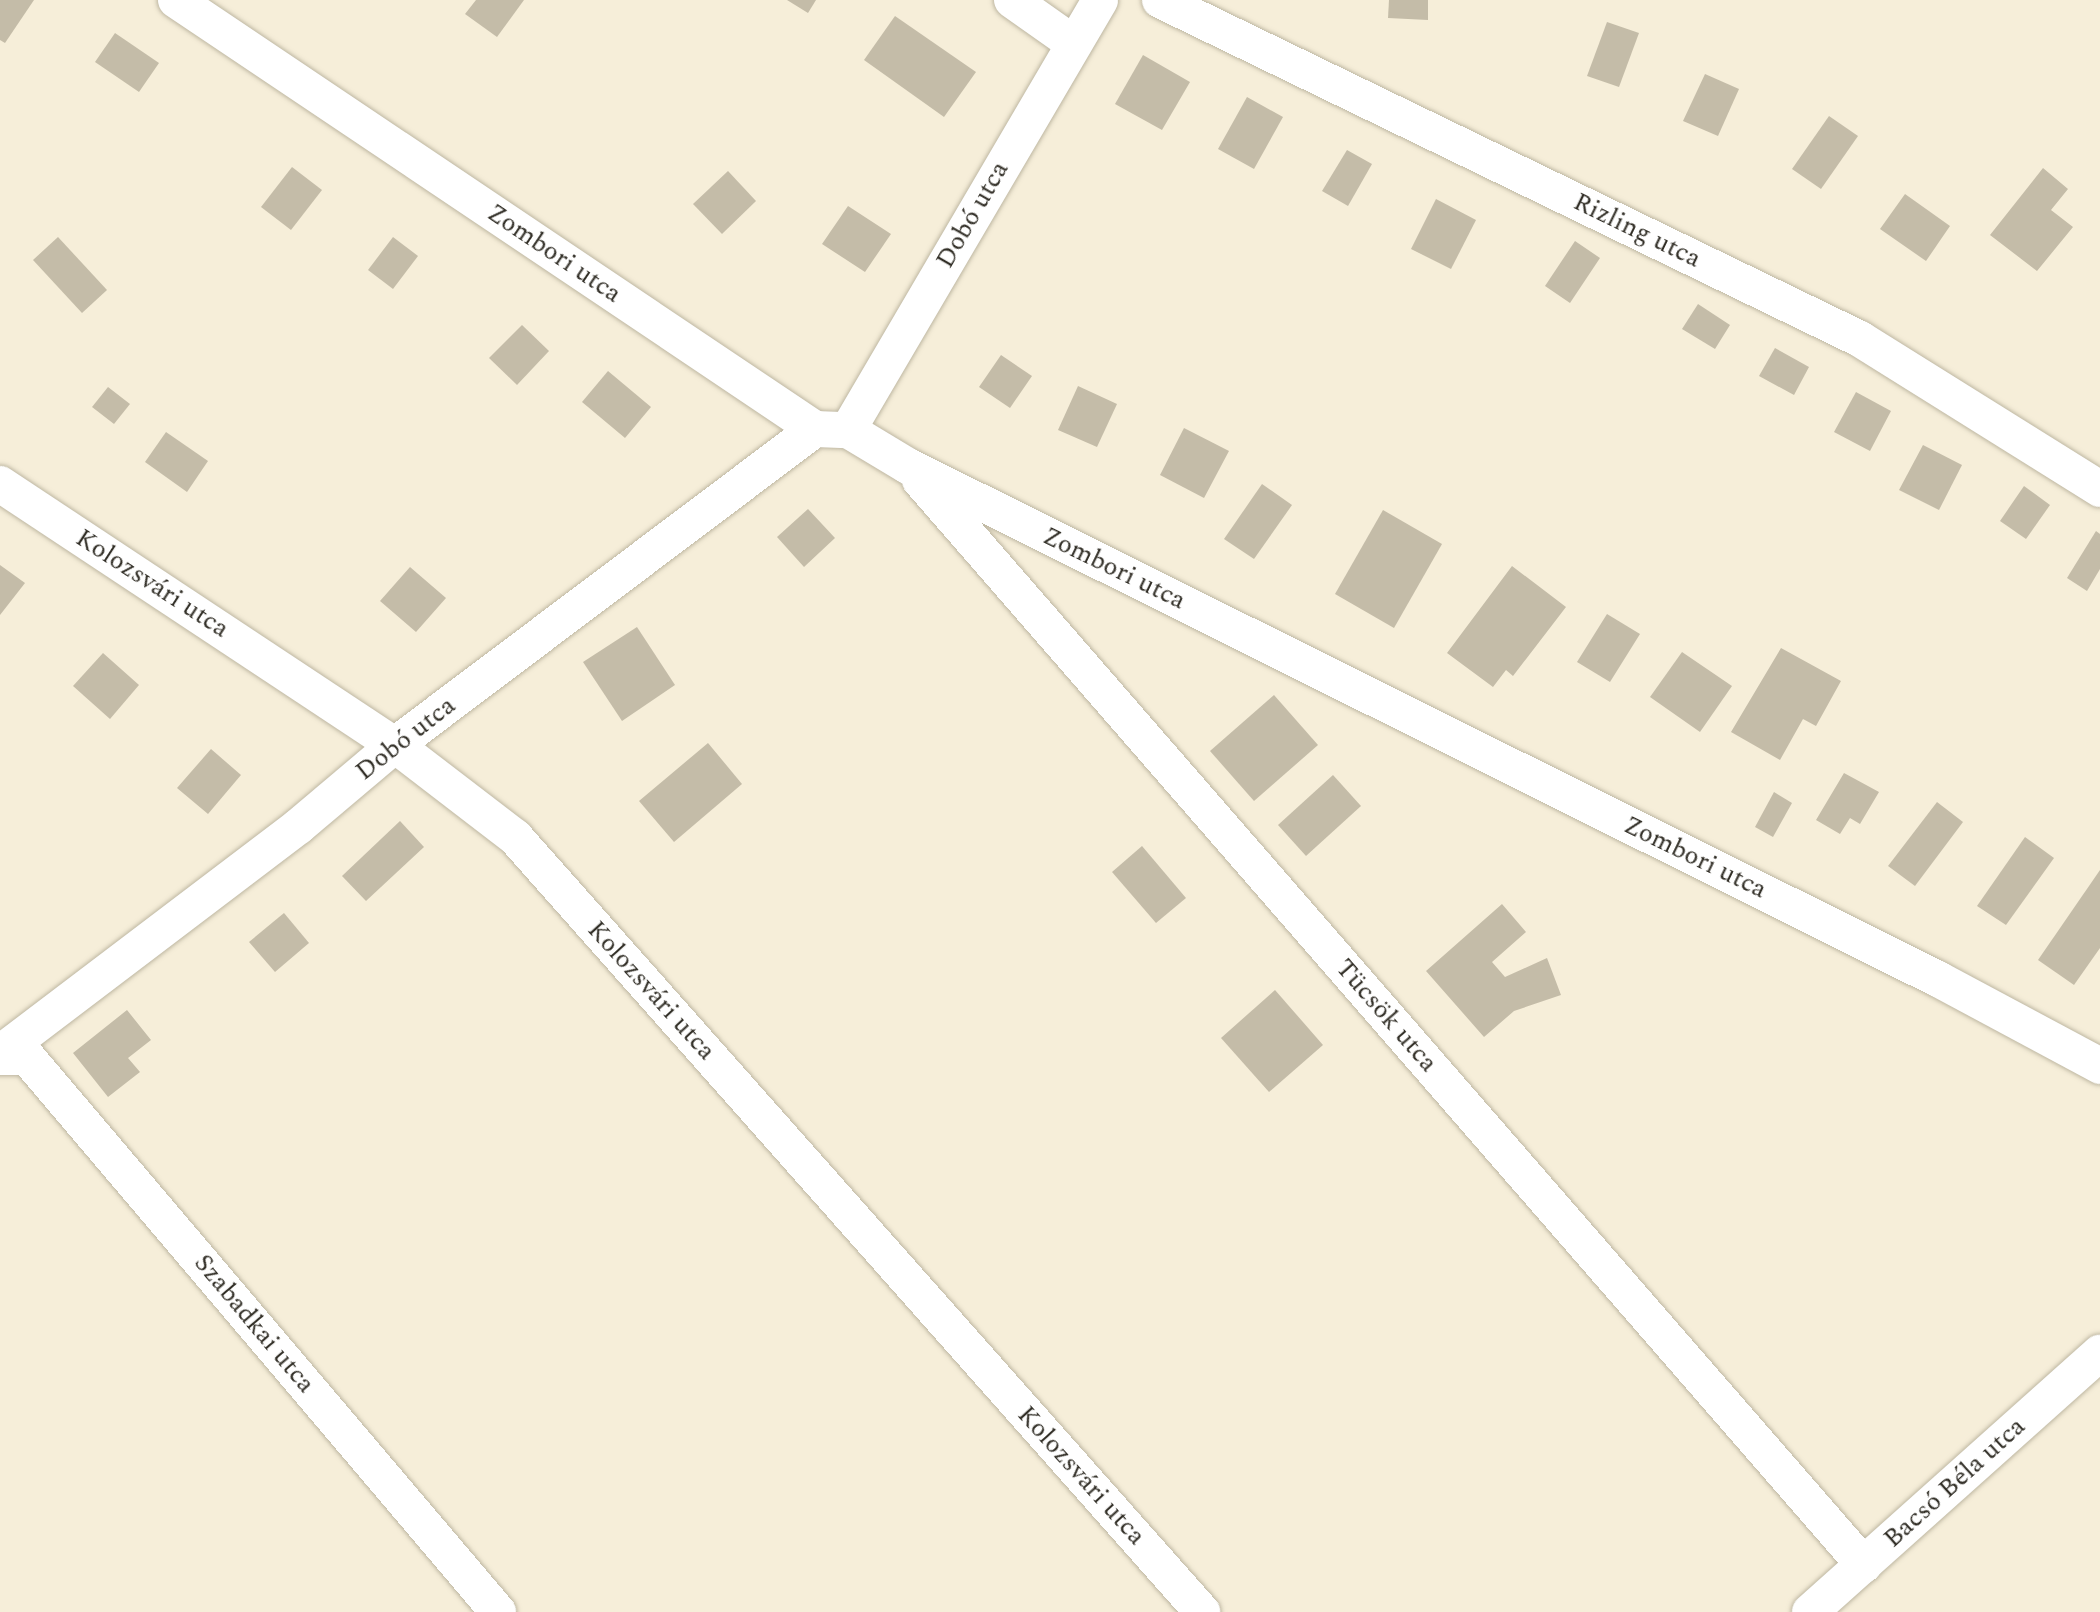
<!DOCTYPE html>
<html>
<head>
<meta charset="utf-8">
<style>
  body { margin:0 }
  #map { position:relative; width:2100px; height:1612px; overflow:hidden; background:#f6eed9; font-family:Spectral,serif }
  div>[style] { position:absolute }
  .building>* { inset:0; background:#c4bca8 }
  .roads { filter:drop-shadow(0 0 2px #beb7a2) drop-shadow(0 0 2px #beb7a2) }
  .street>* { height:36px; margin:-18px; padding:0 18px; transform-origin:18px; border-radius:18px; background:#fff }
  span { translate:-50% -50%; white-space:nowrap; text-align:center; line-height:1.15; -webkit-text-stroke:6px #fff; paint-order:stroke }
  .street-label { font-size:26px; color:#312e26 }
</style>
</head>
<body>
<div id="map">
  <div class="building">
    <div style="clip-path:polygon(0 0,34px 0,5px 43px,0 40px)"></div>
    <div style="clip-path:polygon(476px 0,524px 0,497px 37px,465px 14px)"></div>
    <div style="clip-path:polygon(787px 0,816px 0,808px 13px)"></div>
    <div style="clip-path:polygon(1389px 0,1428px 0,1428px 20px,1388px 18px)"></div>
    <div style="clip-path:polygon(895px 16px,976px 72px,944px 117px,864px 60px)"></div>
    <div style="clip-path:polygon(1607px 22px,1639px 33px,1619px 87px,1587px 76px)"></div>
    <div style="clip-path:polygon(115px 33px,159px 63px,139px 92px,95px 62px)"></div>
    <div style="clip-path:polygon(1143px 55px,1190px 82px,1162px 130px,1115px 104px)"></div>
    <div style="clip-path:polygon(1705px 74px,1739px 89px,1718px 136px,1683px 121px)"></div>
    <div style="clip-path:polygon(1247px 97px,1283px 117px,1254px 169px,1218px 149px)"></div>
    <div style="clip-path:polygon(1829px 116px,1858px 136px,1821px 189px,1792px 169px)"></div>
    <div style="clip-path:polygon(1347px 150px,1372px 164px,1348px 206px,1322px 191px)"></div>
    <div style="clip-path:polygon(292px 167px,322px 190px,291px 230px,261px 207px)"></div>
    <div style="clip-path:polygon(2043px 168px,2068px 189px,2051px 210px,2073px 227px,2037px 271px,1990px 235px)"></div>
    <div style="clip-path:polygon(728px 171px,756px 201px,722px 234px,693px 204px)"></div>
    <div style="clip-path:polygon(1905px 194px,1950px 226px,1926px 261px,1880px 229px)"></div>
    <div style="clip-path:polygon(1436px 199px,1476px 220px,1451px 269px,1411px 249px)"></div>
    <div style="clip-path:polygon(848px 206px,891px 234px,865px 272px,822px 244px)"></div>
    <div style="clip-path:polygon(58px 237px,107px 290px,82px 313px,33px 260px)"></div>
    <div style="clip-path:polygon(393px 237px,418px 256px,393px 289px,368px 270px)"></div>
    <div style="clip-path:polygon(1575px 241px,1600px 258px,1570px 303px,1545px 286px)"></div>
    <div style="clip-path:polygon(1698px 304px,1730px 325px,1715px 349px,1682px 329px)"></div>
    <div style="clip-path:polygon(522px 325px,549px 351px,517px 385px,489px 358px)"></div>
    <div style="clip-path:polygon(1775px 348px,1809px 367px,1794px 395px,1759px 376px)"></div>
    <div style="clip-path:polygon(1001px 355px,1032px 376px,1010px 408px,979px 387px)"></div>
    <div style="clip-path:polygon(608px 371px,651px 407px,625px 438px,582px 402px)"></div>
    <div style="clip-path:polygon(1078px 386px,1117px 404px,1097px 447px,1058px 430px)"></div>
    <div style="clip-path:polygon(108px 387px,130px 404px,114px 424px,92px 407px)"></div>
    <div style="clip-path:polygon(1856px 392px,1891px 411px,1870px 451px,1834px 432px)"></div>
    <div style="clip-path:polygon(1184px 428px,1229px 451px,1204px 498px,1160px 475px)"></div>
    <div style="clip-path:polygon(166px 432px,208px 461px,187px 492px,145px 462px)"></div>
    <div style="clip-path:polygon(1923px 445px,1962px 465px,1939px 510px,1899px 490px)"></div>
    <div style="clip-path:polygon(1262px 484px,1292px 505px,1254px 559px,1224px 539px)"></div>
    <div style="clip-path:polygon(2024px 486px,2050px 505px,2026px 539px,2000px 521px)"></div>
    <div style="clip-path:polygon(808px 509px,835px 538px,804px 567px,777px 537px)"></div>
    <div style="clip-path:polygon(1383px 510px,1442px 544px,1394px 628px,1335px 594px)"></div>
    <div style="clip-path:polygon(2096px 531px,2100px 534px,2100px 569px,2087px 591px,2067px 578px)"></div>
    <div style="clip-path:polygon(0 565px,25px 583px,0 615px)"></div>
    <div style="clip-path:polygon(1512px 566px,1566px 607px,1513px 676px,1506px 670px,1493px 687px,1447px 653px)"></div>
    <div style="clip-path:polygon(410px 567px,446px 598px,416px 632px,380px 601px)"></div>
    <div style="clip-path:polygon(1607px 614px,1640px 634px,1610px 682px,1577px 662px)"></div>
    <div style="clip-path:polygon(637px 627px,675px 685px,622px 721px,583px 662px)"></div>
    <div style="clip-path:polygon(1781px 648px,1841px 681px,1816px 726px,1803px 719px,1780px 760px,1731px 732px)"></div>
    <div style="clip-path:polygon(1682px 652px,1732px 686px,1700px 732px,1650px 697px)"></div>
    <div style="clip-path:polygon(103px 653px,139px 685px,110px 719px,73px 686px)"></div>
    <div style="clip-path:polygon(1274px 695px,1318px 745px,1254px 801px,1210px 751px)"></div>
    <div style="clip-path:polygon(708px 743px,742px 784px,674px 842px,639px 801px)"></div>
    <div style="clip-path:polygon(211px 749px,241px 775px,208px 814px,177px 788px)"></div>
    <div style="clip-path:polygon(1844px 773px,1879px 792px,1860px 824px,1850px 818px,1840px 834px,1816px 820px)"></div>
    <div style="clip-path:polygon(1333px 775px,1361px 806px,1306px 856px,1278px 825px)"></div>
    <div style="clip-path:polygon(1774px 792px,1792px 803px,1773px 837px,1755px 827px)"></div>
    <div style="clip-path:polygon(1937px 802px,1963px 822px,1915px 886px,1888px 866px)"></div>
    <div style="clip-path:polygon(400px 821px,424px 847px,366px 901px,342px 876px)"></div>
    <div style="clip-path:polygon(2025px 837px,2054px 858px,2006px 925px,1977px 906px)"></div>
    <div style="clip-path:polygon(1142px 846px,1186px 898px,1156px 923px,1112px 872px)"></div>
    <div style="clip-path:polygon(2100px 870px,2100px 948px,2074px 985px,2038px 960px)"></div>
    <div style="clip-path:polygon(1502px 904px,1526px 932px,1492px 962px,1505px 977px,1547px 958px,1561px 995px,1514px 1011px,1484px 1037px,1426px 971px)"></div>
    <div style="clip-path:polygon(284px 913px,309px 943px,275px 972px,249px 942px)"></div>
    <div style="clip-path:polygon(1275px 990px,1323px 1045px,1269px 1092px,1221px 1038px)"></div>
    <div style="clip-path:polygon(127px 1010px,151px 1040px,128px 1058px,140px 1072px,108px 1097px,73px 1053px)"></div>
  </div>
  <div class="roads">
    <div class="street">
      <div style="left:176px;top:0;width:770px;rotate:33.88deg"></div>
      <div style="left:815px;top:429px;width:33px;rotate:2deg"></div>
      <div style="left:848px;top:430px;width:70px;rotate:31deg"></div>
      <div style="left:908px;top:466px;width:1151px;rotate:26.48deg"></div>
      <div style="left:1938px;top:979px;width:184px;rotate:28.2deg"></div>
      <div style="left:1012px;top:0;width:75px;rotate:35.2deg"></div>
      <div style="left:1160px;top:0;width:778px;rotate:25.84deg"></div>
      <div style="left:1860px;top:339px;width:283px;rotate:32deg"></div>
      <div style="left:848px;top:430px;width:498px;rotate:-59.6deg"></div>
      <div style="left:920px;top:480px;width:1438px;rotate:48.98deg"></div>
      <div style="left:0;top:484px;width:473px;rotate:33.5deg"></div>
      <div style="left:395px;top:745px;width:151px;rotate:37.5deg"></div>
      <div style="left:515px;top:837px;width:1036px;rotate:48.44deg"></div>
      <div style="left:0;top:1053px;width:375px;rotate:-37.2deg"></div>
      <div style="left:299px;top:826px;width:126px;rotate:-40.2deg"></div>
      <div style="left:395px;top:745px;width:526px;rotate:-36.96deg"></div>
      <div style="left:0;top:1057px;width:27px"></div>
      <div style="left:27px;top:1057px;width:728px;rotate:49.68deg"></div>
      <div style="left:1810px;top:1612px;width:389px;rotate:-41.8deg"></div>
    </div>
  </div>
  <div class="street-label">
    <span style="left:973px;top:215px;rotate:-60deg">Dobó utca</span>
    <span style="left:1637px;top:231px;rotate:26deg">Rizling utca</span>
    <span style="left:554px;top:254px;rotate:34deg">Zombori utca</span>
    <span style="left:1114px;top:569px;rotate:26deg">Zombori utca</span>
    <span style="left:152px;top:584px;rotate:33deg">Kolozsvári utca</span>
    <span style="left:406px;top:739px;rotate:-38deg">Dobó utca</span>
    <span style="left:1695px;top:858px;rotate:26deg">Zombori utca</span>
    <span style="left:651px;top:991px;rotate:48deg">Kolozsvári utca</span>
    <span style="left:1386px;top:1016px;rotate:49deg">Tücsök utca</span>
    <span style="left:254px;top:1324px;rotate:50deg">Szabadkai utca</span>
    <span style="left:1081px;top:1476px;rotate:48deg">Kolozsvári utca</span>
    <span style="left:1955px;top:1483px;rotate:-42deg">Bacsó Béla utca</span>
  </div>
</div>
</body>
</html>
